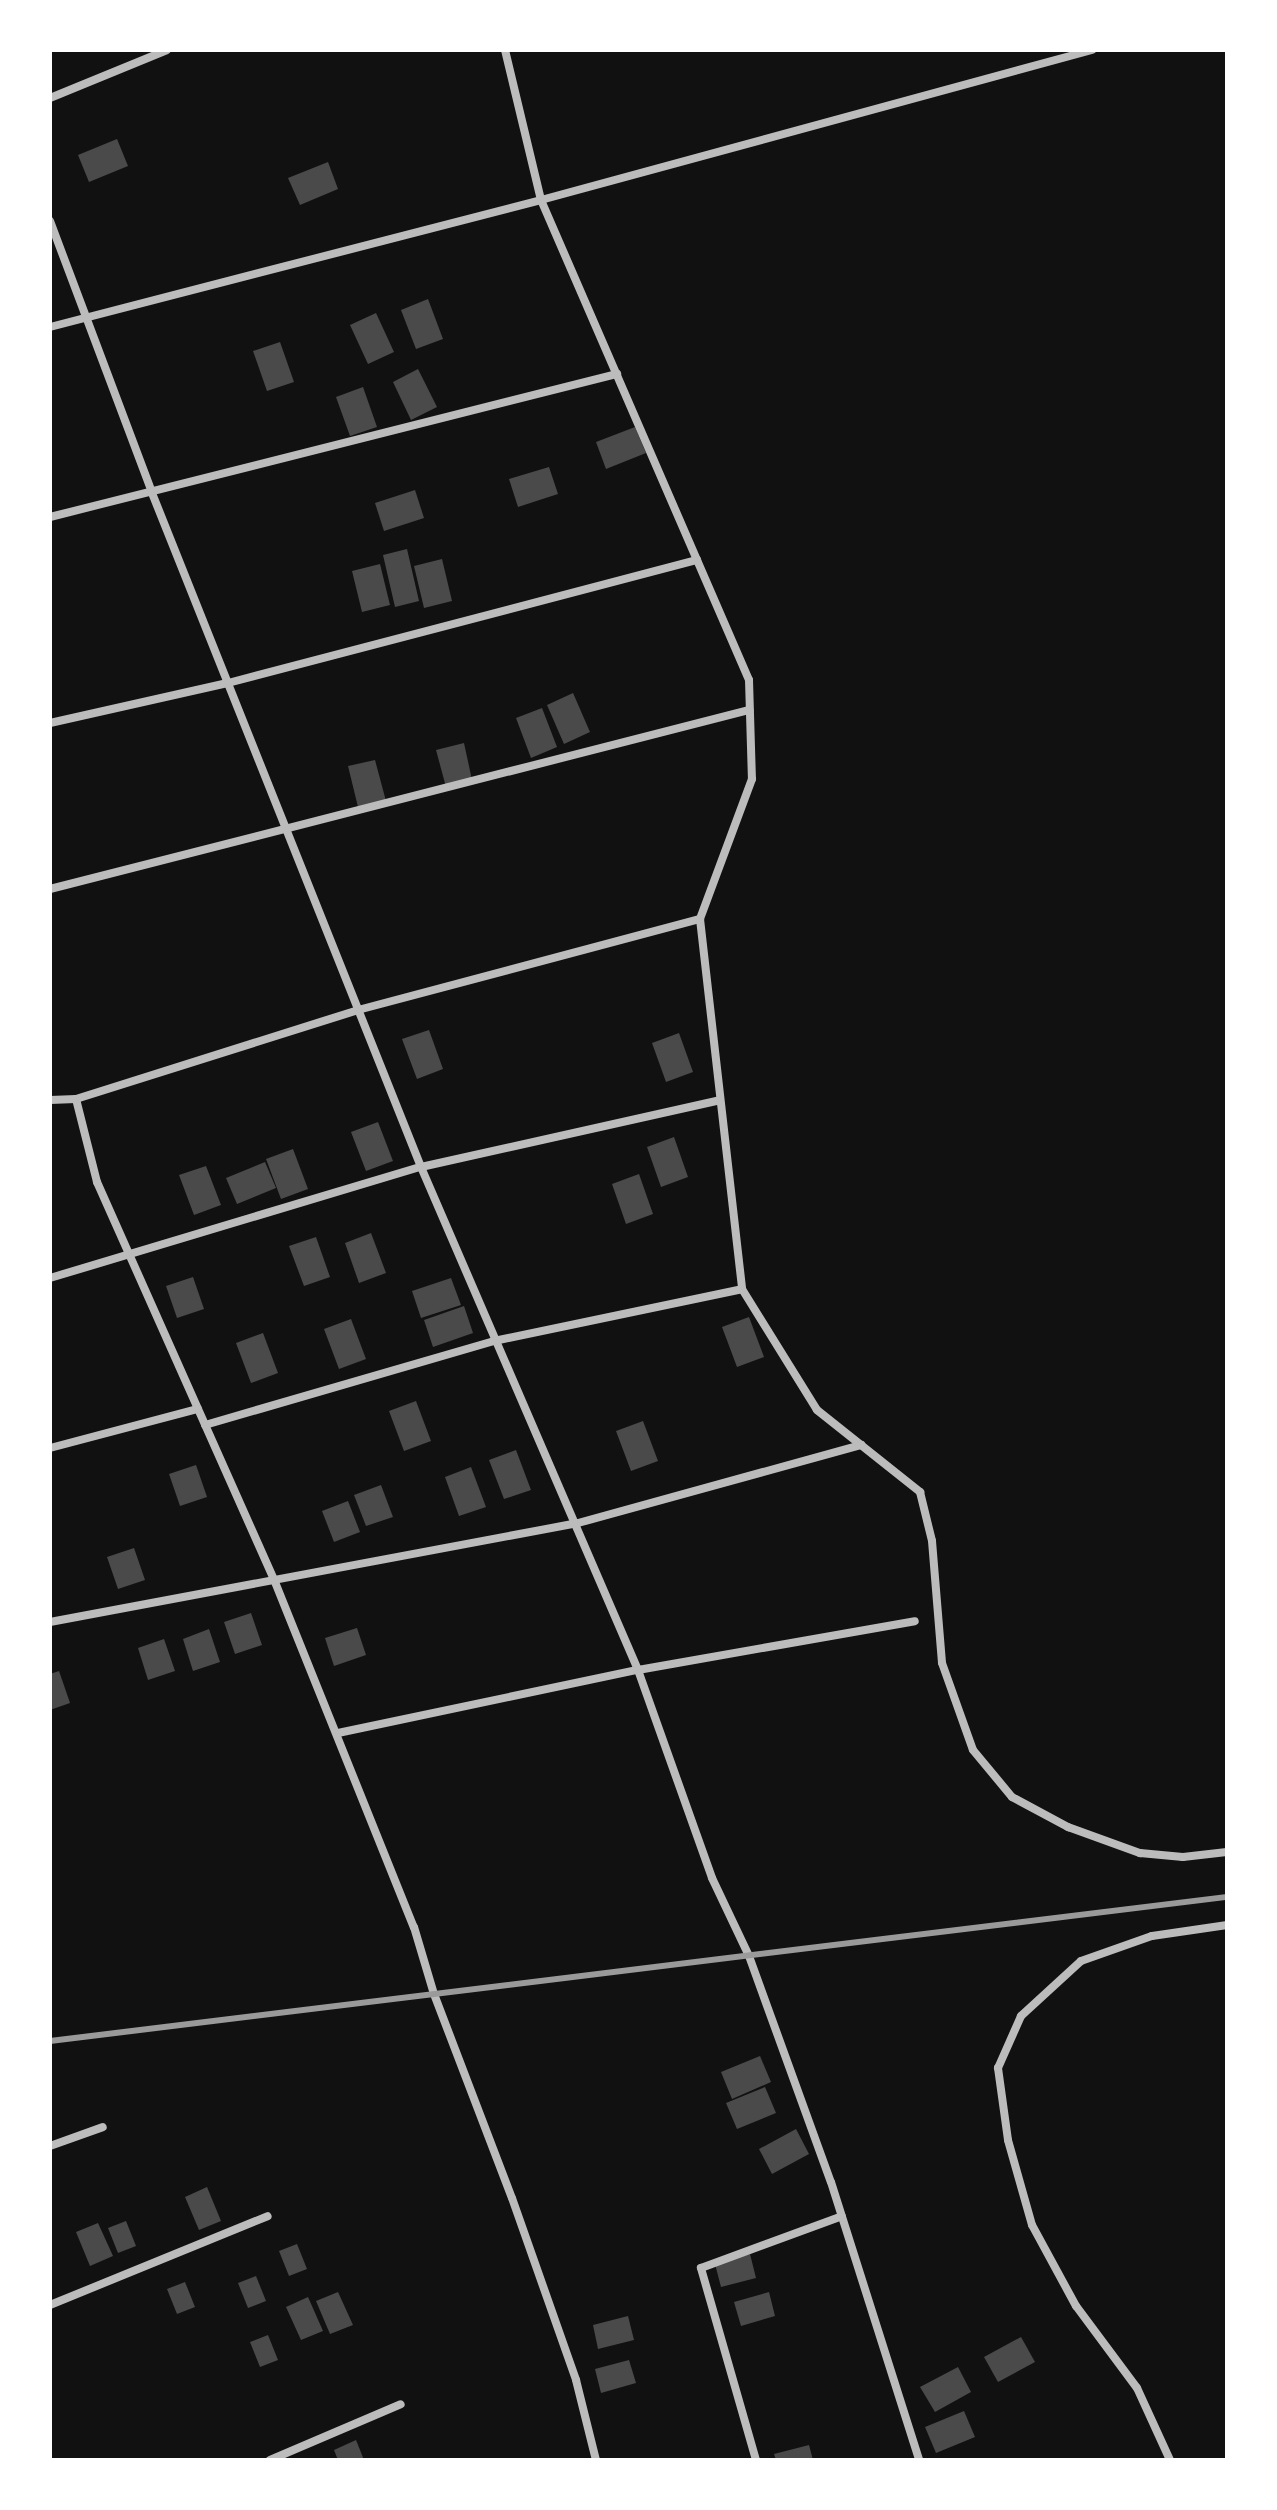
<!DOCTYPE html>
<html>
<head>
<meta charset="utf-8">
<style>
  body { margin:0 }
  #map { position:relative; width:1277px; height:2510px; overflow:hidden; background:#111; font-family:"Alegreya Sans",sans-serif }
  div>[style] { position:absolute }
  .building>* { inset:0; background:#4a4a4a }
  .minor>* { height:8px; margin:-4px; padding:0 4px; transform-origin:4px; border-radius:4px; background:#bcbcbc }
  .rail>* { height:6px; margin:-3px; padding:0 3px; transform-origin:3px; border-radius:3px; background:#9a9a9a }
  span { translate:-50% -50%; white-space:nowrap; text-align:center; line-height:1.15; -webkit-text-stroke:8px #fff; paint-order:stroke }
  .frame { position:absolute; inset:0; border:52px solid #fff; pointer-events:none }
</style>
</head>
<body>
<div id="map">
  <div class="building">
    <div style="clip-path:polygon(117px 139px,128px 166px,89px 182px,78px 155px)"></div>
    <div style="clip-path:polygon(328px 162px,338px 189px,300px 205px,288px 178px)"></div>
    <div style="clip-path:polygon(428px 299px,443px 339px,416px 349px,401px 310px)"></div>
    <div style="clip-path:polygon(376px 313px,394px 352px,368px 364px,350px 325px)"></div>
    <div style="clip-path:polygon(280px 342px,294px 382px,267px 391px,253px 351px)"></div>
    <div style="clip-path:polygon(418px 369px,437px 407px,411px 420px,393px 382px)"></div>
    <div style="clip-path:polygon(363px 387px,377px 427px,350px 436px,336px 397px)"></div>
    <div style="clip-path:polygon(635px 427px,646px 453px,606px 469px,596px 442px)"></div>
    <div style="clip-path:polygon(549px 467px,558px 494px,518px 507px,509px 479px)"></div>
    <div style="clip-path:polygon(415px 490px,424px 518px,384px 531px,375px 503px)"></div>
    <div style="clip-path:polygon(407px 549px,419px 601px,395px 607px,383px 555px)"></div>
    <div style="clip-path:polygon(442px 559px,452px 601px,424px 608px,414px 566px)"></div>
    <div style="clip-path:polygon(380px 564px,390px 605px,362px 612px,352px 571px)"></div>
    <div style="clip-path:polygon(573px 693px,590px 732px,564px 744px,547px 705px)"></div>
    <div style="clip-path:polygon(542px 708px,557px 747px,531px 758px,516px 718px)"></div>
    <div style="clip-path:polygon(464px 743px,472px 780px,446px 787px,436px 750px)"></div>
    <div style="clip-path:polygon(375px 760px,386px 801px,358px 807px,348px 766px)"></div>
    <div style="clip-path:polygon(429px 1030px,443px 1069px,417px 1079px,402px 1039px)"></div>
    <div style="clip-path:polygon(679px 1033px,693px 1072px,666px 1082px,652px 1043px)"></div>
    <div style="clip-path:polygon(378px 1122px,393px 1161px,366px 1171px,351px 1132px)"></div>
    <div style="clip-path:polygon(674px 1137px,688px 1177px,661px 1187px,647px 1147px)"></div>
    <div style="clip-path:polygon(293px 1149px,308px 1189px,281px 1199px,266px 1159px)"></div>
    <div style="clip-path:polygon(265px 1162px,276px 1188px,237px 1204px,226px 1178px)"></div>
    <div style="clip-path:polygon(206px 1166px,221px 1205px,194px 1215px,179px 1175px)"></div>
    <div style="clip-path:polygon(639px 1174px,653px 1214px,626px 1224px,612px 1184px)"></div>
    <div style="clip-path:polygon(371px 1233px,386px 1273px,359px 1283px,345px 1243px)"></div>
    <div style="clip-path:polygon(316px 1237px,330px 1277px,304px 1286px,289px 1246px)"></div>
    <div style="clip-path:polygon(193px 1277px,204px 1309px,177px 1318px,166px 1286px)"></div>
    <div style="clip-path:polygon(451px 1278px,461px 1305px,421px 1318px,412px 1291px)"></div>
    <div style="clip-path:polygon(464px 1306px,473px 1333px,433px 1347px,424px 1320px)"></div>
    <div style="clip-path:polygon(749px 1317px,764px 1357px,737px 1367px,722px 1327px)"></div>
    <div style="clip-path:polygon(351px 1319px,366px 1359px,339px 1369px,324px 1329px)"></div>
    <div style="clip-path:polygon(263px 1333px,278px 1373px,251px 1383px,236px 1343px)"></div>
    <div style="clip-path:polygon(416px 1401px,431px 1441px,404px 1451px,389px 1411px)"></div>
    <div style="clip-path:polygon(643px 1421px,658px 1461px,631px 1471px,616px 1431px)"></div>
    <div style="clip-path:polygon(516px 1450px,531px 1490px,504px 1499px,489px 1460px)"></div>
    <div style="clip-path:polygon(196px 1465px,207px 1497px,180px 1506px,169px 1474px)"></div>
    <div style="clip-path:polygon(471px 1467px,486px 1507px,459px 1516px,445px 1477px)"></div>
    <div style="clip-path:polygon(381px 1485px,393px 1517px,366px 1526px,354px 1495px)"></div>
    <div style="clip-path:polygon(348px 1501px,360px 1532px,334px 1542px,322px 1511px)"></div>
    <div style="clip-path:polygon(134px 1548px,145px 1580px,118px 1589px,107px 1557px)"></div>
    <div style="clip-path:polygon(251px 1613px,262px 1645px,235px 1654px,224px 1622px)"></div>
    <div style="clip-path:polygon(357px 1628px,366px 1655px,334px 1666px,325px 1638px)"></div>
    <div style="clip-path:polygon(209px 1629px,220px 1662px,193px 1671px,183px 1639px)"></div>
    <div style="clip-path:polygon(164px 1639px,175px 1671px,148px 1680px,138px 1648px)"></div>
    <div style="clip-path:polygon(59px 1671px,70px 1703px,50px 1710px,50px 1674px)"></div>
    <div style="clip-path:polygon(760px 2056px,771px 2082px,732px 2099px,721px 2072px)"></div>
    <div style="clip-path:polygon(765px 2087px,776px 2113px,737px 2129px,726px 2103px)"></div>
    <div style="clip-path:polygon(796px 2129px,809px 2154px,772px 2174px,759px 2149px)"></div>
    <div style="clip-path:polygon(207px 2187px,221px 2221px,199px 2230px,185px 2197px)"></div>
    <div style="clip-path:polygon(126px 2221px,136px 2246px,118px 2253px,108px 2228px)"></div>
    <div style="clip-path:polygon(98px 2223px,113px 2256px,90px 2266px,76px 2232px)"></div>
    <div style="clip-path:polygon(297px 2244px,307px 2269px,289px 2276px,279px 2251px)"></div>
    <div style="clip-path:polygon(750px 2254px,756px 2278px,721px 2287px,715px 2264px)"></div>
    <div style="clip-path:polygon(256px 2276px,266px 2301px,248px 2308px,238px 2283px)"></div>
    <div style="clip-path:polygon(185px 2282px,195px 2307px,177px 2314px,167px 2289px)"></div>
    <div style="clip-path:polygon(338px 2292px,353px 2325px,330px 2334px,316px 2301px)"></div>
    <div style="clip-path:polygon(769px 2292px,775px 2316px,741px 2326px,734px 2302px)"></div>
    <div style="clip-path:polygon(308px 2297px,323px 2331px,301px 2340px,286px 2307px)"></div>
    <div style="clip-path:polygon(628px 2316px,634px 2340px,598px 2349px,593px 2325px)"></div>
    <div style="clip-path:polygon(268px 2335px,278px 2360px,260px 2367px,250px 2342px)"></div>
    <div style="clip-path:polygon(1021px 2337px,1035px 2362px,998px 2382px,984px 2357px)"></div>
    <div style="clip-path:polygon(629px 2360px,636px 2383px,601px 2393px,595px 2369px)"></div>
    <div style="clip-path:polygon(958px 2367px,971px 2392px,935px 2412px,920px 2387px)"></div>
    <div style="clip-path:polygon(964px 2411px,975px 2437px,936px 2453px,925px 2427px)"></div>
    <div style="clip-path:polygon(356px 2440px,364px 2460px,338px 2460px,334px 2450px)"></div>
    <div style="clip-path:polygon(809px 2445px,813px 2460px,776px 2460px,774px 2454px)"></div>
  </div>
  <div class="minor">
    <div style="left:505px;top:50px;width:154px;rotate:76.5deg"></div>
    <div style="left:541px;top:200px;width:523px;rotate:66.57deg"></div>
    <div style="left:749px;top:680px;width:99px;rotate:88.3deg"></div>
    <div style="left:752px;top:779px;width:149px;rotate:110.4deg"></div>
    <div style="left:700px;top:919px;width:372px;rotate:83.5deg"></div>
    <div style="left:742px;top:1289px;width:142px;rotate:58.2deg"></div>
    <div style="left:817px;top:1410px;width:132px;rotate:38.5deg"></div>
    <div style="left:920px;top:1492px;width:50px;rotate:76.2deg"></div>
    <div style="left:932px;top:1541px;width:122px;rotate:85.3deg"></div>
    <div style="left:942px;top:1663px;width:92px;rotate:70.4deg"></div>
    <div style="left:973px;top:1750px;width:61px;rotate:50.3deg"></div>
    <div style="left:1012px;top:1797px;width:64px;rotate:28.2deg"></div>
    <div style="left:1068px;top:1827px;width:77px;rotate:19.9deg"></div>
    <div style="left:1140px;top:1853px;width:43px;rotate:5.3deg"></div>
    <div style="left:1183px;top:1857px;width:44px;rotate:-6.5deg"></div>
    <div style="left:50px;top:98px;width:126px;rotate:-22.3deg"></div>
    <div style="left:50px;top:221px;width:290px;rotate:69.4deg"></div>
    <div style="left:152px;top:493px;width:726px;rotate:68.24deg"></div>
    <div style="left:421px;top:1167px;width:548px;rotate:66.66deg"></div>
    <div style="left:638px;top:1670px;width:221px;rotate:70.4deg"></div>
    <div style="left:712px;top:1878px;width:86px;rotate:64.6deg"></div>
    <div style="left:749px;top:1956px;width:240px;rotate:70.1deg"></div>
    <div style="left:831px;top:2182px;width:292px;rotate:72.4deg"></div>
    <div style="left:50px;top:327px;width:507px;rotate:-14.5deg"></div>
    <div style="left:541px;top:200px;width:571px;rotate:-15.23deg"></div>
    <div style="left:50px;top:517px;width:585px;rotate:-14.16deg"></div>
    <div style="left:50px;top:723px;width:182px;rotate:-12.7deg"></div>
    <div style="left:228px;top:683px;width:485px;rotate:-14.7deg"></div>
    <div style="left:50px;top:889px;width:722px;rotate:-14.36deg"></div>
    <div style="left:76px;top:1099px;width:86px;rotate:75.8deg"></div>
    <div style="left:97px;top:1182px;width:438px;rotate:66deg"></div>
    <div style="left:275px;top:1582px;width:372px;rotate:68.1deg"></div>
    <div style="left:414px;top:1927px;width:70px;rotate:73.4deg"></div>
    <div style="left:434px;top:1994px;width:218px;rotate:69.1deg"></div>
    <div style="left:512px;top:2198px;width:193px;rotate:70.6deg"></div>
    <div style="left:576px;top:2380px;width:82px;rotate:76deg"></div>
    <div style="left:50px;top:1100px;width:26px;rotate:-2deg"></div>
    <div style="left:76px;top:1099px;width:296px;rotate:-17.5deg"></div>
    <div style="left:358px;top:1010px;width:354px;rotate:-14.9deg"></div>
    <div style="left:50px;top:1278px;width:387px;rotate:-16.7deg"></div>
    <div style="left:421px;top:1167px;width:306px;rotate:-12.6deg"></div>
    <div style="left:205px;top:1425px;width:301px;rotate:-16.2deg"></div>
    <div style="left:494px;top:1341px;width:253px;rotate:-11.8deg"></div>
    <div style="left:50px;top:1448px;width:153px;rotate:-14.8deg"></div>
    <div style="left:50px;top:1622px;width:537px;rotate:-10.62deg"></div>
    <div style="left:578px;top:1523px;width:294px;rotate:-15.4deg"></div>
    <div style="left:338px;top:1733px;width:307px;rotate:-11.9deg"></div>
    <div style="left:638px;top:1670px;width:281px;rotate:-10deg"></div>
    <div style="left:50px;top:2146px;width:56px;rotate:-19.7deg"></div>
    <div style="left:50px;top:2305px;width:235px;rotate:-22.2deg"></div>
    <div style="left:270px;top:2460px;width:142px;rotate:-23.1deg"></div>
    <div style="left:756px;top:2460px;width:200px;rotate:-106deg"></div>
    <div style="left:701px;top:2268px;width:150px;rotate:-20.2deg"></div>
    <div style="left:1170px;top:2460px;width:79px;rotate:-114.6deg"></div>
    <div style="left:1137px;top:2388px;width:102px;rotate:-126.6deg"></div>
    <div style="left:1076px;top:2306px;width:92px;rotate:-118.5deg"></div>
    <div style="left:1032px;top:2225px;width:88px;rotate:-105.8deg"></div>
    <div style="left:1008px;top:2140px;width:73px;rotate:-97.9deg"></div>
    <div style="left:998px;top:2068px;width:57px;rotate:-66.1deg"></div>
    <div style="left:1021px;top:2016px;width:81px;rotate:-42.5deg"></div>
    <div style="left:1081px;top:1961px;width:75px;rotate:-19.4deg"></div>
    <div style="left:1152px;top:1936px;width:76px;rotate:-8.3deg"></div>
  </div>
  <div class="rail">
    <div style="left:50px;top:2041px;width:1186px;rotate:-6.98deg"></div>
  </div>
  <div class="frame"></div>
</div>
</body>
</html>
